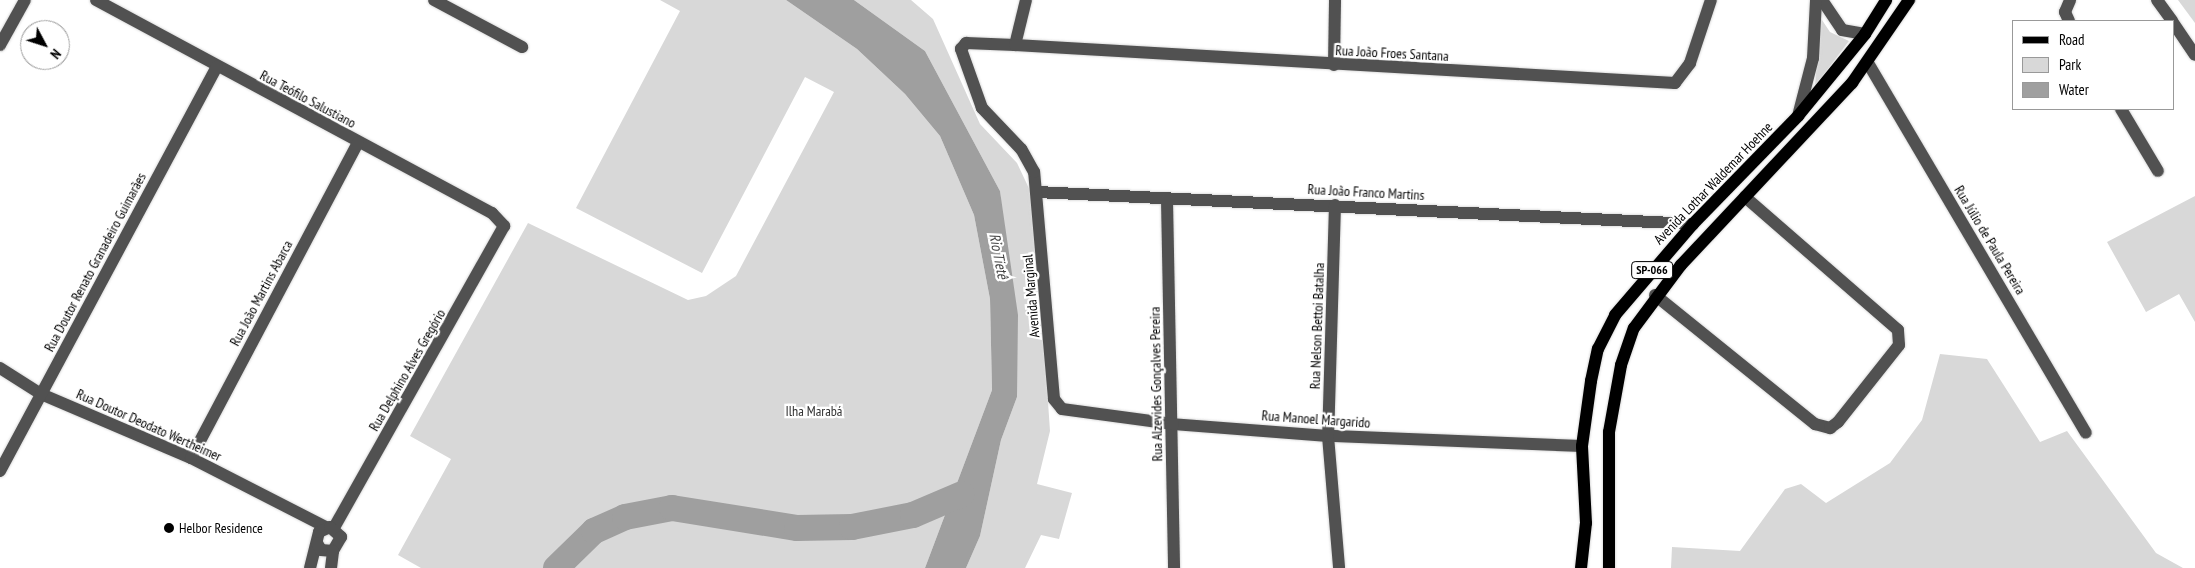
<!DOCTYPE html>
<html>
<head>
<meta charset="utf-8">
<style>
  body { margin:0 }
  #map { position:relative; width:2195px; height:568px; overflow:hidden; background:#fff; font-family:"PT Sans Narrow",sans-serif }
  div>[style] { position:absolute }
  .green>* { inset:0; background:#d8d8d8 }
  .water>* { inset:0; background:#9f9f9f }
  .river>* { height:26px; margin:-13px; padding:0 13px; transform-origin:13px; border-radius:13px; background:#9f9f9f }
  .roads { filter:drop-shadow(0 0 1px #dbdbdb) drop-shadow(0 0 1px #dbdbdb) }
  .minor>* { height:12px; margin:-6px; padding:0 6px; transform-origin:6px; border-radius:6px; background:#515151 }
  .major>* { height:12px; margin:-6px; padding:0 6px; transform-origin:6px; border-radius:6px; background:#000 }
  .dots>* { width:14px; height:14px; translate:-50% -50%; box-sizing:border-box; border:2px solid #fff; border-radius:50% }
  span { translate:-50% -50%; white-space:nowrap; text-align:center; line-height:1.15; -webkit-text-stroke:4.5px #fff; paint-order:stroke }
  .shield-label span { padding:1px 4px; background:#fff; border:1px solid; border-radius:4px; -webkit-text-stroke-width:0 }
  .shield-label { font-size:12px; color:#000; font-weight:700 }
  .street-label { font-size:14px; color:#000 }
  .park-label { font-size:14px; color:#2f2f2f }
  .poi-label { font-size:14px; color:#000 }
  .left { translate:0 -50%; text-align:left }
  .water-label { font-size:15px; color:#404040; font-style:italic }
  .legend { position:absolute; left:2012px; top:20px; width:162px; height:90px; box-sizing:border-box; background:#fff; border:1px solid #999; margin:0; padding:6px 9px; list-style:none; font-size:15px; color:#000 }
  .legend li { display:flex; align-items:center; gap:10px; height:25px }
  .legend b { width:25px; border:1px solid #999 }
  .north { position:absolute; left:20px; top:20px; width:50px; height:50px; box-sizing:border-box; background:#fff; border:1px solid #999; border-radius:50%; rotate:130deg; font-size:14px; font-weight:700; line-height:20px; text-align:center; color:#000 }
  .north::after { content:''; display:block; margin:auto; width:18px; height:22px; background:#000; clip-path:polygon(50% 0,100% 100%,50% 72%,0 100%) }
</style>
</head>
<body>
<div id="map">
  <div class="green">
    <div style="clip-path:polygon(660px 0,786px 0,857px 49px,905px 94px,940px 136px,974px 215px,990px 299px,992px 390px,925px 568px,421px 568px,398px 555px,451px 459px,410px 436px,528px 223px,688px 300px,706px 296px,736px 276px,834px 92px,805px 77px,702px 273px,576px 208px,680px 11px)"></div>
    <div style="clip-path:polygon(854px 0,911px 0,933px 19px,980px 124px,1017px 163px,1034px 199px,1050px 431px,1037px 484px,1072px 493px,1059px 539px,1041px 535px,1025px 568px,966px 568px,980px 536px,1001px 440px,1017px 397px,1000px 191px,925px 51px)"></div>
    <div style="clip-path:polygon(2178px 0,2195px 0,2195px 23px)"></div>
    <div style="clip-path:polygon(1820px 17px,1830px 32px,1849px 41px,1815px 86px)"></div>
    <div style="clip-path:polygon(2195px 196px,2195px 322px,2179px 294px,2146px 312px,2107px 242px)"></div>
    <div style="clip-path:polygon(1940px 354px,1987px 359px,2040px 442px,2067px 431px,2156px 553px,2183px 568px,1671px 568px,1672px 547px,1740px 551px,1785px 489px,1801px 484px,1826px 503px,1890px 463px,1922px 420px)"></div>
  </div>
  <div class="water">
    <div style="clip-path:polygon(786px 0,854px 0,925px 51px,1000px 191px,1018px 315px,1017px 397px,1001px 440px,980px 536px,966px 568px,925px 568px,992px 390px,990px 299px,974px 215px,940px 136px,905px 94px,857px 49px)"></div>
  </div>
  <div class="river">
    <div style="left:556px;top:568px;width:53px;rotate:-44.2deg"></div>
    <div style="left:594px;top:531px;width:34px;rotate:-24deg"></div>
    <div style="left:625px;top:517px;width:48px;rotate:-10.8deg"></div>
    <div style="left:672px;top:508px;width:127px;rotate:9.1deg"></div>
    <div style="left:797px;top:528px;width:55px;rotate:-1deg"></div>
    <div style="left:852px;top:527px;width:62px;rotate:-11.1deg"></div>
    <div style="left:913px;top:515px;width:53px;rotate:-23.2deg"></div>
  </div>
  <div class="roads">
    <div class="minor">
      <div style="left:96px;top:0;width:450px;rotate:28.3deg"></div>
      <div style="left:492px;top:213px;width:18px;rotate:47deg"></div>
      <div style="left:504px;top:226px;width:347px;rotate:119.4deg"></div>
      <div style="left:434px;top:0;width:100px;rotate:28.1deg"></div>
      <div style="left:1822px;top:0;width:36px;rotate:56deg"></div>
      <div style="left:1842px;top:30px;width:23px;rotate:10deg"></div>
      <div style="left:2157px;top:0;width:26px;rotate:54deg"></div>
      <div style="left:2069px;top:21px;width:10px;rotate:-114deg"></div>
      <div style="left:2065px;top:12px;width:13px;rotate:-67deg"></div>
      <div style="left:2174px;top:24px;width:37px;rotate:56deg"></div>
      <div style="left:0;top:45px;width:51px;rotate:-60.9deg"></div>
      <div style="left:1015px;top:45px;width:46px;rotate:-76.3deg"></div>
      <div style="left:1868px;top:63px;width:429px;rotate:59.5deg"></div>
      <div style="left:1334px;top:65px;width:65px;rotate:-89.1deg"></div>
      <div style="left:2121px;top:109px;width:72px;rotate:59.2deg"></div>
      <div style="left:1798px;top:116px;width:60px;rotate:-75.5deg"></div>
      <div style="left:1813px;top:58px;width:58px;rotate:-87deg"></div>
      <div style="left:1037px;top:192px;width:657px;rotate:2.79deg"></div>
      <div style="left:1167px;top:200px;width:368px;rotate:88.9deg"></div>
      <div style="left:1335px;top:205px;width:231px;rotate:91.7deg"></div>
      <div style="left:1328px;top:436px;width:132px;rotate:85.2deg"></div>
      <div style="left:1655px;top:295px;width:206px;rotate:38.9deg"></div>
      <div style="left:1815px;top:424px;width:16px;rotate:15deg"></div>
      <div style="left:1830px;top:428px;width:10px;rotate:-37deg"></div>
      <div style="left:1838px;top:422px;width:98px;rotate:-51.6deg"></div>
      <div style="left:1899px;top:345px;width:15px;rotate:-94deg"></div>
      <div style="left:1898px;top:330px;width:203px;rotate:-139deg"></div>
      <div style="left:0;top:368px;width:49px;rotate:32.4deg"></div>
      <div style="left:41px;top:394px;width:163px;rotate:23.1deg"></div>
      <div style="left:191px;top:458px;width:152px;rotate:27.1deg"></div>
      <div style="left:1582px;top:446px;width:254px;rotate:-177.7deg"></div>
      <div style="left:1328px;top:436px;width:155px;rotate:-175.6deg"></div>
      <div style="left:1173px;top:424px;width:112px;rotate:-172.3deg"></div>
      <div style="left:1062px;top:409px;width:13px;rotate:-129deg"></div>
      <div style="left:1054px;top:399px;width:228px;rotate:-95deg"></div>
      <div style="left:1034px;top:172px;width:26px;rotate:-119deg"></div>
      <div style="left:1021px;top:149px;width:57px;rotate:-133.6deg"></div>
      <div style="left:982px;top:108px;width:63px;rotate:-109.6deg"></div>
      <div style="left:961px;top:49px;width:8px;rotate:-50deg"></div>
      <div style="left:966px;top:43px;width:49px;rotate:2.3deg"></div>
      <div style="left:1015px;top:45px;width:661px;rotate:3.3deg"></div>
      <div style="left:1675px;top:83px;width:25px;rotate:-53deg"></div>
      <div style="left:1690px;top:63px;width:66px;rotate:-71.6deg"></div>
      <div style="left:191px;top:458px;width:357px;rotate:-62.1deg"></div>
      <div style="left:0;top:471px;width:459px;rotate:-61.8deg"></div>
      <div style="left:310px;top:568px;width:37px;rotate:-76deg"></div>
      <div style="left:319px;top:532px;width:12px;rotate:-24deg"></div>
      <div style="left:330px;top:527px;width:15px;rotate:42deg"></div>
      <div style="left:341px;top:537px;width:16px;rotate:120deg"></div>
      <div style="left:333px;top:551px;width:12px;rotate:-175deg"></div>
      <div style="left:321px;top:550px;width:8px;rotate:-120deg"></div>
      <div style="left:331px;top:568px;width:17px;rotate:-83deg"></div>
    </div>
    <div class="major">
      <div style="left:1581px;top:568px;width:45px;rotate:-83.7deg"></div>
      <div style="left:1586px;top:523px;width:77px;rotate:-93deg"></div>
      <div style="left:1582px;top:446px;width:66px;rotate:-82.1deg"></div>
      <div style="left:1591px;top:381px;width:33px;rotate:-78deg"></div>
      <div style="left:1598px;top:349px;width:38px;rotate:-63deg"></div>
      <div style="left:1615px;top:315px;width:120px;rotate:-49.4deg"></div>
      <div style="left:1693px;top:224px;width:151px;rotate:-45.8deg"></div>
      <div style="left:1798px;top:116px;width:106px;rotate:-50.7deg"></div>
      <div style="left:1865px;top:34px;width:40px;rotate:-58deg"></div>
      <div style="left:1609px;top:568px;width:136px;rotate:-90deg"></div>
      <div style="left:1609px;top:432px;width:68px;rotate:-79.8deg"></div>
      <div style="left:1621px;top:365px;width:39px;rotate:-71deg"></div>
      <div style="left:1634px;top:328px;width:79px;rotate:-53.3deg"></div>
      <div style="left:1681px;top:265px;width:250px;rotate:-46.8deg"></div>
      <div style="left:1852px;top:83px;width:101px;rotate:-55.5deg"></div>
    </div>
  </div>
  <div class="dots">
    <div style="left:169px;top:528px;background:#000"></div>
  </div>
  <div class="shield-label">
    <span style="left:1652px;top:270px">SP-066</span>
  </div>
  <div class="street-label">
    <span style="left:1392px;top:53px;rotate:3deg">Rua João Froes Santana</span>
    <span style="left:308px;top:99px;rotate:28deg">Rua Teófilo Salustiano</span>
    <span style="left:1713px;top:183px;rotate:-46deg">Avenida Lothar Waldemar Hoehne</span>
    <span style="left:1366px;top:192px;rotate:3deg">Rua João Franco Martins</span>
    <span style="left:1990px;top:240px;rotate:59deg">Rua Júlio de Paula Pereira</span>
    <span style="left:95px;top:262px;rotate:-62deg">Rua Doutor Renato Granadeiro Guimarães</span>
    <span style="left:261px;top:293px;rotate:-62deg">Rua João Martins Abarca</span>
    <span style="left:1031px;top:296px;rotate:-95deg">Avenida Marginal</span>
    <span style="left:1317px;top:326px;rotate:-88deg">Rua Nelson Bettoi Batalha</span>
    <span style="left:407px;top:370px;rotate:-60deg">Rua Delphino Alves Gregório</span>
    <span style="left:1156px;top:384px;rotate:-91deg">Rua Alzevides Gonçalves Pereira</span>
    <span style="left:1316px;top:419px;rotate:4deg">Rua Manoel Margarido</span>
    <span style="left:149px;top:425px;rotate:24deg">Rua Doutor Deodato Wertheimer</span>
  </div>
  <div class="park-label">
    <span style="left:814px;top:411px">Ilha Marabá</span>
  </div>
  <div class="poi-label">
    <span class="left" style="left:179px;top:528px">Helbor Residence</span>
  </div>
  <div class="water-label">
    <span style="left:999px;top:256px;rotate:79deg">Rio Tietê</span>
  </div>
  <ul class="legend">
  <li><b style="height:6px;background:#000"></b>Road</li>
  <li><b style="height:14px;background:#d8d8d8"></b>Park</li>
  <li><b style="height:14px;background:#9f9f9f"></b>Water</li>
  </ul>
  <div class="north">N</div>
</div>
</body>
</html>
